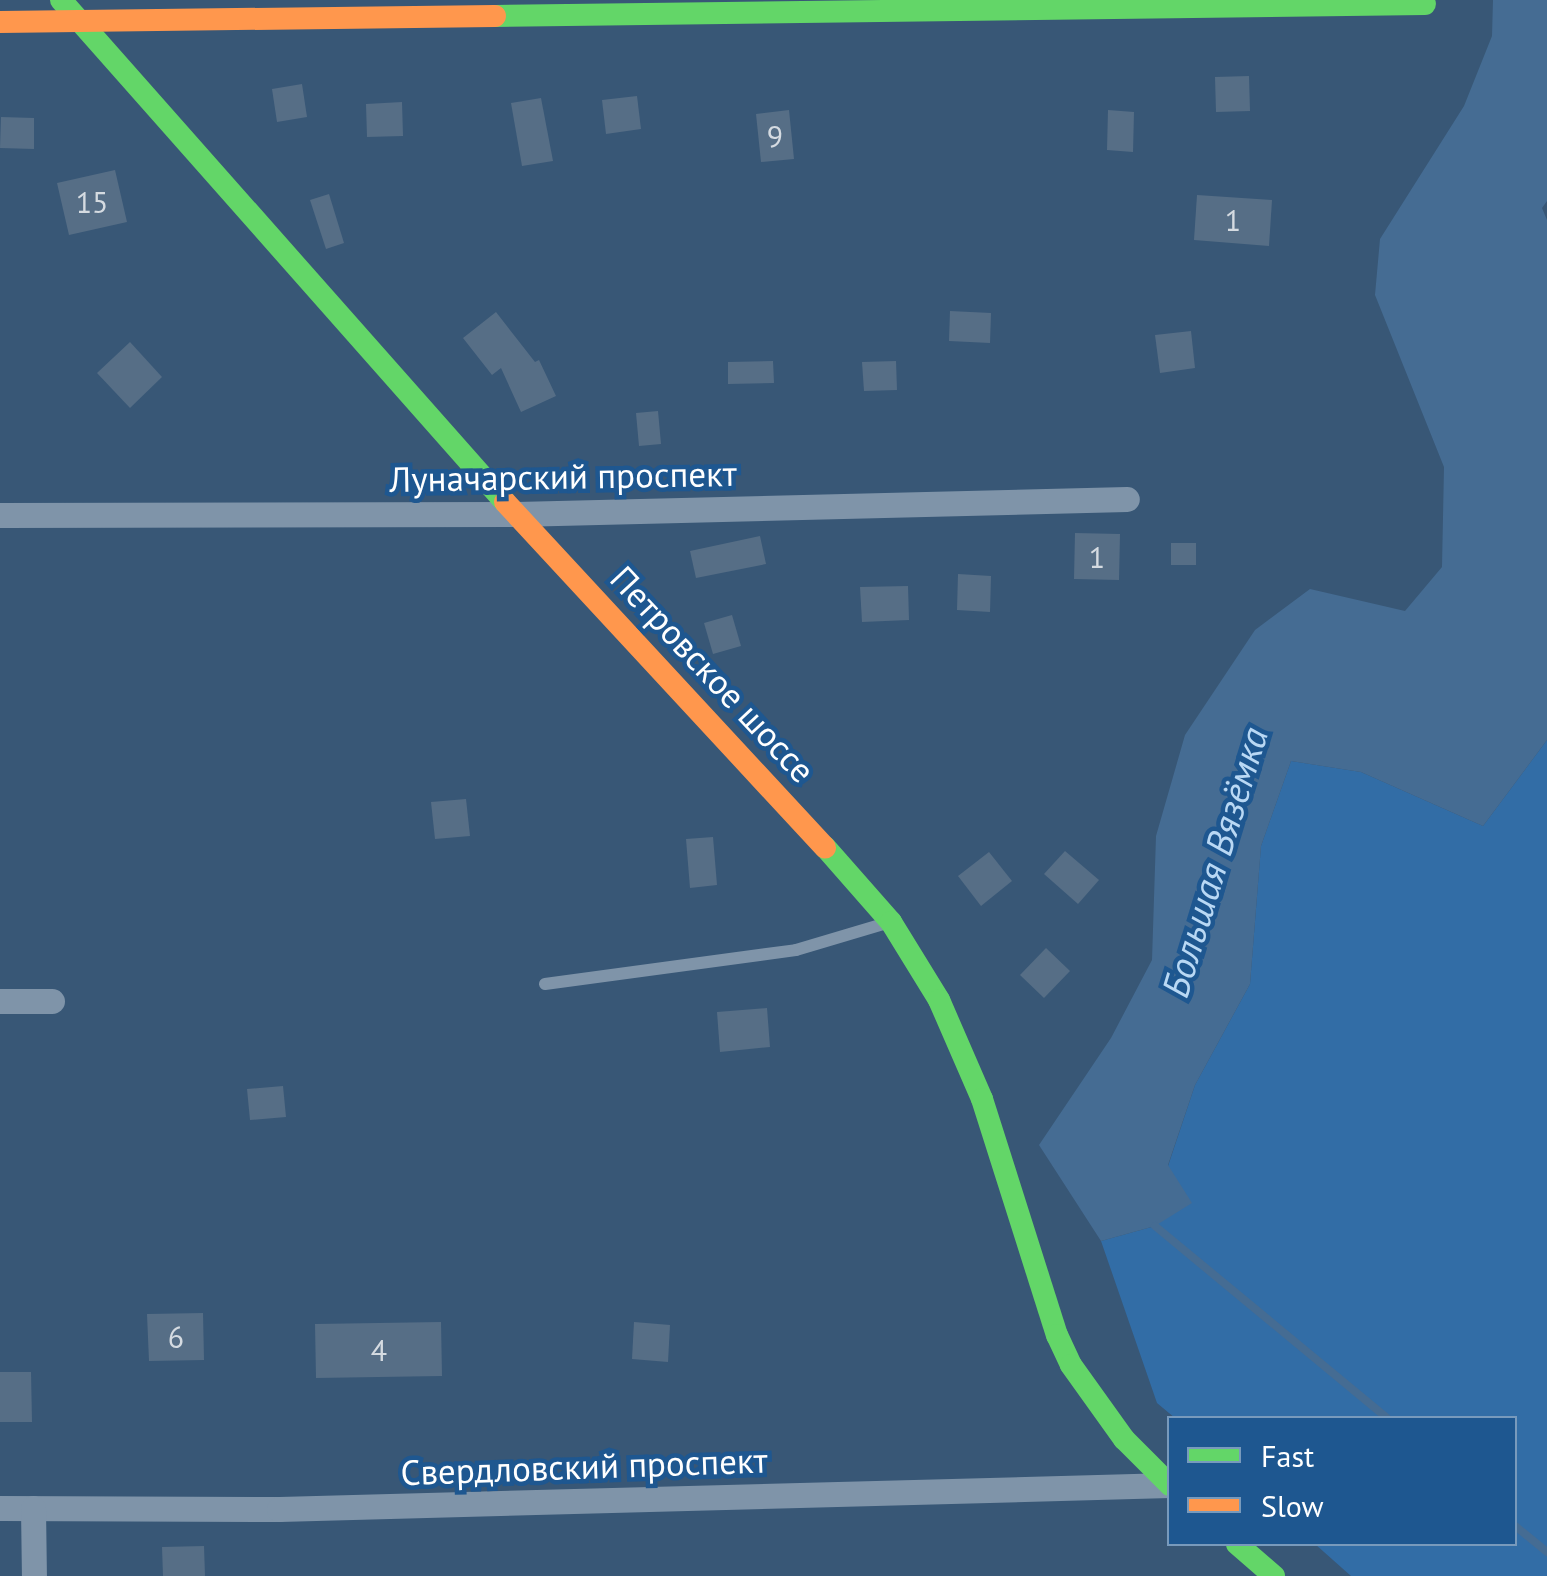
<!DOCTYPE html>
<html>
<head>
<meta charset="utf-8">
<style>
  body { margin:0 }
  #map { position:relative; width:1547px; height:1576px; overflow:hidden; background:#385776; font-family:"PT Sans",sans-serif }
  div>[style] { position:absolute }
  .green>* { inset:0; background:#326da6 }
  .water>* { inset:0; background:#456c93 }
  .stream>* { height:8px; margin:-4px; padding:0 4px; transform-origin:4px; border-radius:4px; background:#456c93 }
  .building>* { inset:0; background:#566e86 }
  .lane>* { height:12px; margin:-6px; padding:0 6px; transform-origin:6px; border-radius:6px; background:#7f94a9 }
  .street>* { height:25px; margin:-12.5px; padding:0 12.5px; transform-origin:12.5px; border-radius:12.5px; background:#7f94a9 }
  .fast>* { height:22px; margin:-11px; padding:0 11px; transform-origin:11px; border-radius:11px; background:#63d668 }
  .slow>* { height:22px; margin:-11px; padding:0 11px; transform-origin:11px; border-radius:11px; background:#ff974d }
  span { translate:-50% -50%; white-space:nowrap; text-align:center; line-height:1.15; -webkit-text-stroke:9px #1e5790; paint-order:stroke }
  .number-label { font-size:30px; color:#d5dbe1 }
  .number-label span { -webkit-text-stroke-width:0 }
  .street-label { font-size:35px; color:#fff }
  .water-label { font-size:38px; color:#b9d8f4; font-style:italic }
  .legend { position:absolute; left:1167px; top:1416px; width:350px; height:130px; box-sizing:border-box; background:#1e5790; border:2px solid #789abc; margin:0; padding:12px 18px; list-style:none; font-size:30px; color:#fff }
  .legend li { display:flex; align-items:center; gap:20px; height:50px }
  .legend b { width:50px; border:2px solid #789abc }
</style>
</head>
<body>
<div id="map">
  <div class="green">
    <div style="clip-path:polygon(1547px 740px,1547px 1576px,1351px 1576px,1315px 1544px,1514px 1544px,1514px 1418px,1175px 1418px,1157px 1403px,1101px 1241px,1155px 1226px,1168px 1166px,1195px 1085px,1250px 984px,1261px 846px,1291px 761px,1361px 772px,1483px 826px)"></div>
  </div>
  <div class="water">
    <div style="clip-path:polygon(1493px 0,1547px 0,1547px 201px,1542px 208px,1547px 220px,1547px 740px,1483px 826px,1361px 772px,1291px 761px,1261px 846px,1250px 984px,1195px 1085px,1168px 1165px,1192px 1203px,1155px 1226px,1101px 1241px,1039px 1145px,1111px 1038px,1152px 960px,1156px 836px,1185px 735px,1255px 630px,1310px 589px,1405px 611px,1442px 567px,1444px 467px,1375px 295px,1380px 239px,1464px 106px,1492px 36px)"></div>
  </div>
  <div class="stream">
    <div style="left:1155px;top:1226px;width:301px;rotate:39.6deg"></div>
    <div style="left:1514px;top:1525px;width:43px;rotate:39.3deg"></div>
  </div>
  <div class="building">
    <div style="clip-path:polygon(1249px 76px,1250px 111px,1216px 112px,1215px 77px)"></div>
    <div style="clip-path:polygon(302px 84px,307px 117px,277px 122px,272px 89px)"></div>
    <div style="clip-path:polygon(637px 96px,641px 129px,606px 134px,602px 100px)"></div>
    <div style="clip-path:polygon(541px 98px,553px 161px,522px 166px,511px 103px)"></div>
    <div style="clip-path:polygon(402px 102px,403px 136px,367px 137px,366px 104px)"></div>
    <div style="clip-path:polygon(789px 110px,794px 159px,761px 162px,756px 114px)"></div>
    <div style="clip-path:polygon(1108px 110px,1134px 112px,1133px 152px,1107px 150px)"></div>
    <div style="clip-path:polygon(1px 117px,34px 118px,34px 149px,0 148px)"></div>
    <div style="clip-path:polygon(115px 170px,127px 222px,69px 235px,57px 183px)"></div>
    <div style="clip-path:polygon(329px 194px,344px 243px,326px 249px,310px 200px)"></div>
    <div style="clip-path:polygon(1197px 195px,1272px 200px,1269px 246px,1194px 240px)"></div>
    <div style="clip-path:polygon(950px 311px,991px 313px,990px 343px,949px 341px)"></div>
    <div style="clip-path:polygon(496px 312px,535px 362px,539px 360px,556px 396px,521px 412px,501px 368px,492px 375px,463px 338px)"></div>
    <div style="clip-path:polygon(1191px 331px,1195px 368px,1160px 373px,1155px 335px)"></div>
    <div style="clip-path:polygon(130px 342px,162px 377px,130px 408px,97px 373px)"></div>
    <div style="clip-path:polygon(773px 361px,774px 383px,728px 384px,728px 362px)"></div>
    <div style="clip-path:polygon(896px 361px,897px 390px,864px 391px,862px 362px)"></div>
    <div style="clip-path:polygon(658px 411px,661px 444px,639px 446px,636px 413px)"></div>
    <div style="clip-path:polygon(1075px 533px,1120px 534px,1119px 580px,1074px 579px)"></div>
    <div style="clip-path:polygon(760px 536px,766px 564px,696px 578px,690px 551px)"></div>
    <div style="clip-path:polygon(1171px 543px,1196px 543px,1196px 565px,1171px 565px)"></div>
    <div style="clip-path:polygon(958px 574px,991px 576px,990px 612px,957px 610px)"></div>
    <div style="clip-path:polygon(908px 586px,909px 620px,862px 622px,860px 587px)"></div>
    <div style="clip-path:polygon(732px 615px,741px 646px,713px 654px,704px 623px)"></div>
    <div style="clip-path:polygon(466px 799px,470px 836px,435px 839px,431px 802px)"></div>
    <div style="clip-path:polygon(713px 837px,717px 885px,690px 888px,686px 839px)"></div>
    <div style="clip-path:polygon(1065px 851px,1099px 880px,1078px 904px,1044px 874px)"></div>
    <div style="clip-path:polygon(989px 852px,1012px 881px,981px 906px,958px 876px)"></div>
    <div style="clip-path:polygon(1046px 948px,1070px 971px,1044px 998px,1020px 975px)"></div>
    <div style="clip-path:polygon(767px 1008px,770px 1047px,720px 1052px,717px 1012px)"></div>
    <div style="clip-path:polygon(283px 1086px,286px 1117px,250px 1120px,247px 1089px)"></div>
    <div style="clip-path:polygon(203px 1313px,204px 1360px,149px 1361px,147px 1314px)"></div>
    <div style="clip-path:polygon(441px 1322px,442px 1376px,316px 1378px,315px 1324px)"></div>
    <div style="clip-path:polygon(634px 1322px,670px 1325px,668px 1362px,632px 1359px)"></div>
    <div style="clip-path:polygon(0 1372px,31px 1372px,32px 1422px,0 1422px)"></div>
    <div style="clip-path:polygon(204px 1546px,205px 1576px,163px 1576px,162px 1547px)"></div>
  </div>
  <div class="lane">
    <div style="left:545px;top:984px;width:253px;rotate:-7.7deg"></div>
    <div style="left:796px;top:950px;width:92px;rotate:-16.5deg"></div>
  </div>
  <div class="street">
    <div style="left:0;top:515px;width:516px;rotate:-0.11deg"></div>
    <div style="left:516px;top:514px;width:611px;rotate:-1.41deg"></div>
    <div style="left:0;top:1001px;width:52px"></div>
    <div style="left:0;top:1508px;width:279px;rotate:0.2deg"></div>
    <div style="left:279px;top:1509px;width:891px;rotate:-1.54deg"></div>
    <div style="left:33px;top:1508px;width:68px;rotate:89.2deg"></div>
  </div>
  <div class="fast">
    <div style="left:61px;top:0;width:670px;rotate:48.51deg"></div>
    <div style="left:495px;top:16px;width:930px;rotate:-0.74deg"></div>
    <div style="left:825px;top:847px;width:100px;rotate:48.7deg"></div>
    <div style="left:891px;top:922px;width:92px;rotate:58.4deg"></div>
    <div style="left:939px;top:1000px;width:108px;rotate:66.5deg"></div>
    <div style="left:982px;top:1099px;width:248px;rotate:72.4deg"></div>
    <div style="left:1057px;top:1335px;width:33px;rotate:65deg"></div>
    <div style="left:1071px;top:1365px;width:91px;rotate:54.4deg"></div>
    <div style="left:1124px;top:1439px;width:65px;rotate:45deg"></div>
    <div style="left:1237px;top:1544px;width:49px;rotate:40.9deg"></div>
  </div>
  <div class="slow">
    <div style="left:0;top:22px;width:495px;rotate:-0.7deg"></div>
    <div style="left:505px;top:502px;width:471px;rotate:47.2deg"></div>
  </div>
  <div class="number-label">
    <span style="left:775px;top:136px">9</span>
    <span style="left:92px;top:202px">15</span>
    <span style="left:1233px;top:220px">1</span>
    <span style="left:1097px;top:557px">1</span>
    <span style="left:176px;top:1337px">6</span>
    <span style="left:379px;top:1350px">4</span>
  </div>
  <div class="street-label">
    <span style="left:563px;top:476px;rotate:-1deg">Луначарский проспект</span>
    <span style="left:713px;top:674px;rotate:47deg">Петровское шоссе</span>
    <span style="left:584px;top:1466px;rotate:-2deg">Свердловский проспект</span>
  </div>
  <div class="water-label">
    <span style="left:1214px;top:862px;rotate:-73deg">Большая Вязёмка</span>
  </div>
  <ul class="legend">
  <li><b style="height:12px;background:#63d668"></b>Fast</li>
  <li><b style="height:12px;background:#ff974d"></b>Slow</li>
  </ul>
</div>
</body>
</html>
